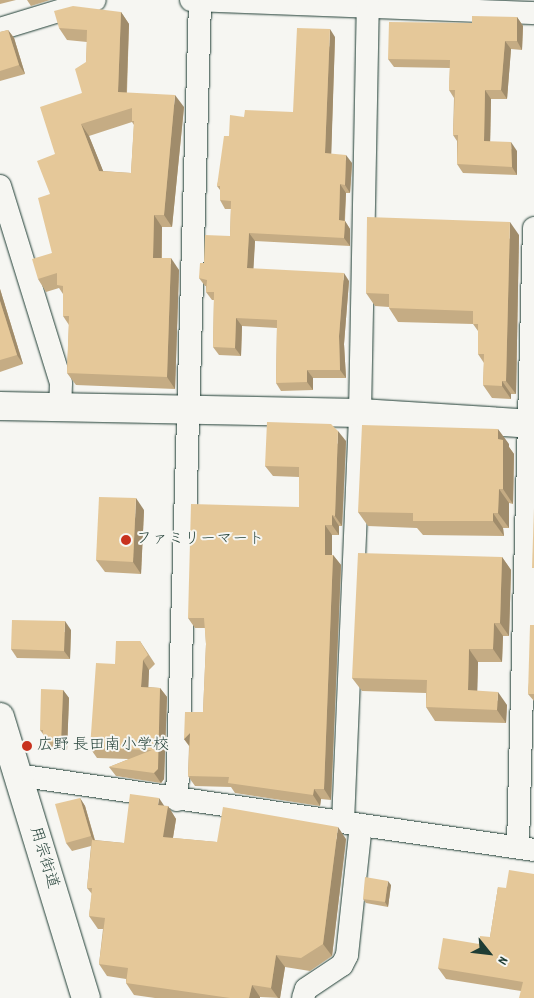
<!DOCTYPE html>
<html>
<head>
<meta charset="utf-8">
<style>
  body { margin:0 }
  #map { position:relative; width:534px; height:998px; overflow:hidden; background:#f6f6f2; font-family:Dekko,"Klee One",sans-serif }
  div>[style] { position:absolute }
  .roads { filter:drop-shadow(0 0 1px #1f3d34) drop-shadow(0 0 1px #1f3d34) }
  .minor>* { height:22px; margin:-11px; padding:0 11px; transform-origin:11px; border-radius:11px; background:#f6f6f2 }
  .tertiary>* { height:28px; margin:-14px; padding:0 14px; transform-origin:14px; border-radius:14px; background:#f6f6f2 }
  .secondary>* { height:28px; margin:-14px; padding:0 14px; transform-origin:14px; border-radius:14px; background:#f6f6f2 }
  .wall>* { inset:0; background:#c5ac84 }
  .shaded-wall>* { inset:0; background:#a08c6b }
  .building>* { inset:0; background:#e5c899 }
  .dots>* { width:14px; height:14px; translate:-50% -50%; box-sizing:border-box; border:2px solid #f6f6f2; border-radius:50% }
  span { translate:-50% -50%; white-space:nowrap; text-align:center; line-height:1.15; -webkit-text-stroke:4px #f6f6f2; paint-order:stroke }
  .poi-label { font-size:16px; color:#1f3d34 }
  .left { translate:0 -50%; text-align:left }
  .street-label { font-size:16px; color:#1f3d34 }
  .north { position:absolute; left:464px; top:928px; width:50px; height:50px; -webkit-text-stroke:4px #f6f6f2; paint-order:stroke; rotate:119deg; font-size:14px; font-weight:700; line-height:20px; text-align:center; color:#1f3d34 }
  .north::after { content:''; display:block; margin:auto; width:18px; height:22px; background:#1f3d34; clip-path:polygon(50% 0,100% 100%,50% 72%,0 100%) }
</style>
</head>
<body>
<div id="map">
  <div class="roads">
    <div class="minor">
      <div style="left:191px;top:0;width:343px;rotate:2.2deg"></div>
      <div style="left:0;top:29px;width:99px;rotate:-17deg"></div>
      <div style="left:0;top:186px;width:206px;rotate:72.8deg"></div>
      <div style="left:61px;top:383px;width:24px;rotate:92deg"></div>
      <div style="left:17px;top:775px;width:522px;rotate:8.25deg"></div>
      <div style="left:177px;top:800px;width:800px;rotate:-88.35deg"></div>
      <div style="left:343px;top:822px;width:409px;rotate:-87.6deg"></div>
      <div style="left:360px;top:413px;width:413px;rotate:-88.9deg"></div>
      <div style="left:518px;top:846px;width:618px;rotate:-88.52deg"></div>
      <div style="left:303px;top:998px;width:9px;rotate:-72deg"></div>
      <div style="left:306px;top:989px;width:43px;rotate:-33.7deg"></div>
      <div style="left:342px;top:965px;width:11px;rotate:-63deg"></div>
      <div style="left:347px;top:955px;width:131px;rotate:-83.9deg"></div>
    </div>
    <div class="tertiary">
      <div style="left:0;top:406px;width:360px;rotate:1.1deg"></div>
      <div style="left:360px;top:413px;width:174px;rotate:3.6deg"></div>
    </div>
    <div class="secondary">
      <div style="left:0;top:717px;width:294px;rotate:73deg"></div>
    </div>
  </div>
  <div class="wall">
    <div style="clip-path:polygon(0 0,16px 0,0 4px)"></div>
    <div style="clip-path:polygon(27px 0,50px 0,31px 6px)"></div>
    <div style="clip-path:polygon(evenodd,121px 12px,129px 24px,127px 93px,184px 107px,172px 227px,162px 227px,162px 258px,179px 270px,175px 389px,76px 385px,67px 373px,69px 325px,63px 316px,63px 294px,59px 288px,46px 292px,38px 279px,52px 253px,50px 194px,55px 154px,82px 93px,86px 62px,87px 42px,67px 40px,59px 28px,121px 12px,132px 122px,134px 125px,131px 173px,103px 171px,89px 136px,132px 122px)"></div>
    <div style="clip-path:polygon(517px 17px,523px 26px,522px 50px,511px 49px,507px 99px,491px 99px,490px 142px,517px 151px,517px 175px,463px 173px,457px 164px,457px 141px,453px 135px,454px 98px,449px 90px,450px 68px,394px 67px,388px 59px,472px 23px)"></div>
    <div style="clip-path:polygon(8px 30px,14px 38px,25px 74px,0 81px,0 32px)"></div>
    <div style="clip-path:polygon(335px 37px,331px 154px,352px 163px,350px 193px,346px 193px,345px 221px,350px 229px,350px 246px,255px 241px,253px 269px,349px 281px,344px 344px,346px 378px,313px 378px,313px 390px,281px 391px,276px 383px,277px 328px,242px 326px,241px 356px,219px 355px,213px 347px,214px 300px,212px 300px,206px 292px,206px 286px,205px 286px,199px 278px,204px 263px,230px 236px,231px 209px,225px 209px,220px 200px,220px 190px,217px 186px,229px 136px,244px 117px,293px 112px)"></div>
    <div style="clip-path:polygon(519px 235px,516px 394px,511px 394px,511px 399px,492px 398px,483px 385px,484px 363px,478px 354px,478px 331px,473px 324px,398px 322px,389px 308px,389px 307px,375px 306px,366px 293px)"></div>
    <div style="clip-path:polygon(0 289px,23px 364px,0 372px)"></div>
    <div style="clip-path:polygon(346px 441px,342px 526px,339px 526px,339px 535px,332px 535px,332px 555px,333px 555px,341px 565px,331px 800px,321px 799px,320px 806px,235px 793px,231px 787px,195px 786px,188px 776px,189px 746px,184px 739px,203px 712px,206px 644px,205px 628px,195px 628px,188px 618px,299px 507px,299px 477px,273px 476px,265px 466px)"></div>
    <div style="clip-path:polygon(509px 444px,509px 447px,514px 454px,513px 504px,509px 503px,509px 528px,503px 528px,504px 536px,423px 535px,417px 528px,368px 526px,358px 512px)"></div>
    <div style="clip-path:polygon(144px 510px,141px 574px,105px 572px,96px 560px)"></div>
    <div style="clip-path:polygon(502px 557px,511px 570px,509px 636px,503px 636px,502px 662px,478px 662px,477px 691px,507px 705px,506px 723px,435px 721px,426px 707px,426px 693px,362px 691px,352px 678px)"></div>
    <div style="clip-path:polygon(534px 625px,534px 701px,528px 694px)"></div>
    <div style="clip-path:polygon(71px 630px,70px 659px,17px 658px,11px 649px)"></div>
    <div style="clip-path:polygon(140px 641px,155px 664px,149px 670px,148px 687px,160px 688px,167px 697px,164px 779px,161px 783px,116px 776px,109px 767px,129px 759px,97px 758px,90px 748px,115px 664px)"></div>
    <div style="clip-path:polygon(63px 690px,69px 698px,67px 750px,48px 750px,43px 742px,43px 734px,40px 730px)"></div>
    <div style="clip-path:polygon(80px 798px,85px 806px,95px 840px,124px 843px,164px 806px,168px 806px,176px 819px,173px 838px,217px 842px,346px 839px,332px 956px,310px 971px,285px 967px,280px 998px,260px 997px,260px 998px,155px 998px,134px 995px,126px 983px,126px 979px,107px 976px,99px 964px,103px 929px,98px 929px,89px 916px,92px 894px,87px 888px,91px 846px,72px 851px,66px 843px)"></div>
    <div style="clip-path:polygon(391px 885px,388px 907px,366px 903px,363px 899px)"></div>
    <div style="clip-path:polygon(498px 887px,534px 998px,521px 991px,446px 979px,438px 968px,490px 937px)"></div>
  </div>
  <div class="shaded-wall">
    <div style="clip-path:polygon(121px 12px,129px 24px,126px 105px,118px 92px)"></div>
    <div style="clip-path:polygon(517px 17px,523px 26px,522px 50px,517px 41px)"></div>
    <div style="clip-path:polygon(330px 29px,335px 37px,331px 162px,325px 153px)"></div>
    <div style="clip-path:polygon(8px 30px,14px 38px,25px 74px,19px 65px)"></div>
    <div style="clip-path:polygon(505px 41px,511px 49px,507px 99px,501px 90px)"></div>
    <div style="clip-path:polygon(485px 90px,491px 99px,490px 150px,484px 141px)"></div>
    <div style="clip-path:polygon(175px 95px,184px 107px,172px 227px,164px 215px)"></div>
    <div style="clip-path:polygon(81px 124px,89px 136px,108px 183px,99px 171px)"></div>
    <div style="clip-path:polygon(511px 142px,517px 151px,517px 175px,512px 167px)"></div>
    <div style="clip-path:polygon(346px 155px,352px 163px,350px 193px,345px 185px)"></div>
    <div style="clip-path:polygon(340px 184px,346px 193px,344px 228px,339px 220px)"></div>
    <div style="clip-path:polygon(154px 215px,162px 227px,161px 270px,153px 258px)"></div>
    <div style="clip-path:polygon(345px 221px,350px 229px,350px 246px,344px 238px)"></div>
    <div style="clip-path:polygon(510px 222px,519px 235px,516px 394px,506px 381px)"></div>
    <div style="clip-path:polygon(249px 233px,255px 241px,253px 277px,247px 268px)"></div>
    <div style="clip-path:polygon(171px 258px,179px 270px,175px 389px,167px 377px)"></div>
    <div style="clip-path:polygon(344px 273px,349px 281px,344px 344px,346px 378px,340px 370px,339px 336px)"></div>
    <div style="clip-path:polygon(0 289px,23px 364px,17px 355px,0 301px)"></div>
    <div style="clip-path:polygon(236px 318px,242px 326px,241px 356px,235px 348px)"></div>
    <div style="clip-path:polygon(307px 370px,313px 378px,313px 390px,307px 382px)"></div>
    <div style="clip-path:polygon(502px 381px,511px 394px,511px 399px,502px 386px)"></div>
    <div style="clip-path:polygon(498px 429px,509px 444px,509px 447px,514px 454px,513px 504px,503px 489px,498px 439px)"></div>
    <div style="clip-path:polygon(338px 431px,346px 441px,342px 526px,335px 516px)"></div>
    <div style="clip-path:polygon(499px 489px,509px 503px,509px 528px,498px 513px)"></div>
    <div style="clip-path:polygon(136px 498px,144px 510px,141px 574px,133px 562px)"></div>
    <div style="clip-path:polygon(493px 513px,503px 528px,504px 536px,493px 521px)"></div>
    <div style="clip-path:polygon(332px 515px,339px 526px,339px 535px,332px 525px)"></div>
    <div style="clip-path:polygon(325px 525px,332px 535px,332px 565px,325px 555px)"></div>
    <div style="clip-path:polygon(333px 555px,341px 565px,331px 800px,324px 789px)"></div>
    <div style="clip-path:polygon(502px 557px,511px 570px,509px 636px,500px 623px)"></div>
    <div style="clip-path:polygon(65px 621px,71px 630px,70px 659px,64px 651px)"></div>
    <div style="clip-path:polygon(494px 623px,503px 636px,502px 662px,493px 649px)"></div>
    <div style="clip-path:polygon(469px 649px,478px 662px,477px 703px,468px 690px)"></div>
    <div style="clip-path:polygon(143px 660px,149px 670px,148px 697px,141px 687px)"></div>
    <div style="clip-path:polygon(160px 688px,167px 697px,164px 779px,161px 783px,154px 773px)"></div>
    <div style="clip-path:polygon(63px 690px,69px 698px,67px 750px,61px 742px)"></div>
    <div style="clip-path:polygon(498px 692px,507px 705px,506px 723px,497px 710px)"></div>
    <div style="clip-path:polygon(190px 733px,192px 749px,184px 739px)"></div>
    <div style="clip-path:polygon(314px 789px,321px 799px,320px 806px,313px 795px)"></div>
    <div style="clip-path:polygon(80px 798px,85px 806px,96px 845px,91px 836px)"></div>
    <div style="clip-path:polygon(159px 798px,167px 810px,168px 806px,176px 819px,171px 849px,163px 837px,158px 805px)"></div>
    <div style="clip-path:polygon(338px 827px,346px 839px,332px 956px,323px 944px)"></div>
    <div style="clip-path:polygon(388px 881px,391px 885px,388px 907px,385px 902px)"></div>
    <div style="clip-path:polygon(276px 955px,285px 967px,280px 998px,278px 998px,271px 988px)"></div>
    <div style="clip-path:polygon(252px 985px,260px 997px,260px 998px,249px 998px)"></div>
  </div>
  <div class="building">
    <div style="clip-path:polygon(evenodd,73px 6px,121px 12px,118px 92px,175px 95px,164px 215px,154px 215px,153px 258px,171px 258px,167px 377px,67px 373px,69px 316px,63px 316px,63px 286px,57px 285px,57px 273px,38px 279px,32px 259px,52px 253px,38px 198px,50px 194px,37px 161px,55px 154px,40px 107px,82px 93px,75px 69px,86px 62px,87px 30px,59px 28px,54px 11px,73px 6px,132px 108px,132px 121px,134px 121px,131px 173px,99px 171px,81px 124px,132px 108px)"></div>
    <div style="clip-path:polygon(472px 16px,517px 17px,517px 41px,505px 41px,501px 90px,485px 90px,484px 141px,511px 142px,512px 167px,457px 164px,458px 135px,453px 135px,455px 90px,449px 90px,450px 60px,388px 59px,389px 22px,472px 23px)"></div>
    <div style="clip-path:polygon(297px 28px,330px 29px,325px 153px,346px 155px,345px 185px,340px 184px,339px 220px,345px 221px,344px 238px,249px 233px,247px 268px,344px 273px,339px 336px,340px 370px,307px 370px,307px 382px,276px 383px,277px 320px,236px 318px,235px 348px,213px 347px,214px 292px,206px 292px,207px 280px,199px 278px,200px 263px,204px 263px,205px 235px,230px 236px,231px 201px,220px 200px,220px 186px,217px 186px,224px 136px,229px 136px,230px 115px,244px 117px,245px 110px,293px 112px)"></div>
    <div style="clip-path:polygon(8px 30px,19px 65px,0 71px,0 32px)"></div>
    <div style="clip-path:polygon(367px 217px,510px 222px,506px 381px,502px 381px,502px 386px,483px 385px,484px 354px,478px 354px,478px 324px,473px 324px,473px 311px,389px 308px,389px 294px,366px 293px)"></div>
    <div style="clip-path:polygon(0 301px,17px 355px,0 360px)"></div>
    <div style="clip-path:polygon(267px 422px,331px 424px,338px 431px,335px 516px,332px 515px,332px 525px,325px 525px,325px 555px,333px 555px,324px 789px,314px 789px,313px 795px,228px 783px,229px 777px,188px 776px,190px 733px,184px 739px,185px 712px,203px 712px,206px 644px,204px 618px,188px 618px,191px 504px,299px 507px,299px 467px,265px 466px)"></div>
    <div style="clip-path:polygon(362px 425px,498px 429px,498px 439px,503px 440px,503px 489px,499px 489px,498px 513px,493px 513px,493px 521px,413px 521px,413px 513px,358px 512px)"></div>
    <div style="clip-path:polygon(99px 497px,136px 498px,133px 562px,96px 560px)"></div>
    <div style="clip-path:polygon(534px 508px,534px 568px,532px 568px)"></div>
    <div style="clip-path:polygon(358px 553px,502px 557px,500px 623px,494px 623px,493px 649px,469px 649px,468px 690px,498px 692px,497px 710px,426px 707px,427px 680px,352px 678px)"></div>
    <div style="clip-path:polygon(12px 620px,65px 621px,64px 651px,11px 649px)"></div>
    <div style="clip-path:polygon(530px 625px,534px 625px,534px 694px,528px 694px)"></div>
    <div style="clip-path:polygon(116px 641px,140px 641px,148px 655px,143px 660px,141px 687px,160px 688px,158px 769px,154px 773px,109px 767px,152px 750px,90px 748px,96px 663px,115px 664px)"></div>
    <div style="clip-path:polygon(41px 689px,63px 690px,61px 742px,43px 742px,43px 730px,40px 730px)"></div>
    <div style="clip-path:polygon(130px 794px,159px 798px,158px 805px,168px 806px,163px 837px,217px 842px,223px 807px,338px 827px,323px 944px,301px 958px,276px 955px,271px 988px,252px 985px,249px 998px,230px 998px,126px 983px,128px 968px,99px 964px,105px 918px,89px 916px,92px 888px,87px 888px,92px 840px,124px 843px)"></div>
    <div style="clip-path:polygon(80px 798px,91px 836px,66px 843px,55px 804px)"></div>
    <div style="clip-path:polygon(509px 870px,534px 874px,534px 998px,519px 998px,523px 982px,438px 968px,443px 938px,479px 944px,480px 936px,490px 937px,498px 887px,506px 888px)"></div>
    <div style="clip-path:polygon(365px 877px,388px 881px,385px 902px,363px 899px)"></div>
  </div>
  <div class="dots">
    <div style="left:126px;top:540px;background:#c8321e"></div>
    <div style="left:27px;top:746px;background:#c8321e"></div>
  </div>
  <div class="poi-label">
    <span class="left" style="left:136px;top:540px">ファミリーマート</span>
    <span class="left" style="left:37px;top:746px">広野 長田南小学校</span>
  </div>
  <div class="street-label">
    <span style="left:43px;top:858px;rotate:73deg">用宗街道</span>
  </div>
  <div class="north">N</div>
</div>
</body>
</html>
